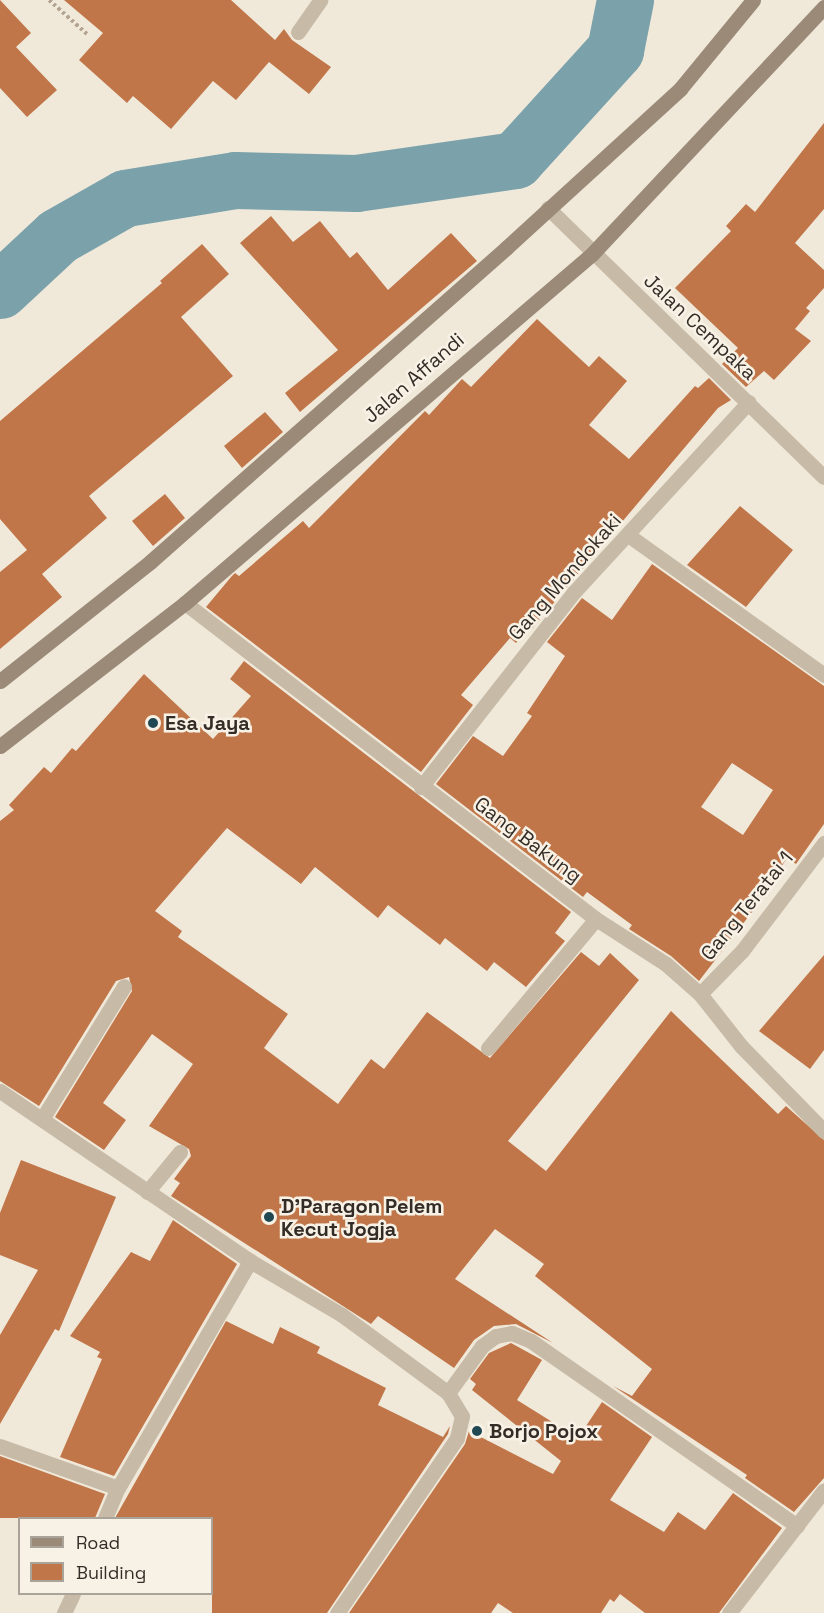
<!DOCTYPE html>
<html>
<head>
<meta charset="utf-8">
<style>
  body { margin:0 }
  #map { position:relative; width:824px; height:1613px; overflow:hidden; background:#f0e9da; font-family:"Space Grotesk",sans-serif }
  div>[style] { position:absolute }
  .river>* { height:57px; margin:-28.5px; padding:0 28.5px; transform-origin:28.5px; border-radius:28.5px; background:#7ba2ab }
  .building>* { inset:0; background:#c07649 }
  .path>* { height:4px; margin-top:-2px; transform-origin:0; background:repeating-linear-gradient(90deg,#b3a591 0 3px,transparent 0 6px) }
  .street>* { height:15px; margin:-7.5px; padding:0 7.5px; transform-origin:7.5px; border-radius:7.5px; background:#c7baa7 }
  .secondary>* { height:15px; margin:-7.5px; padding:0 7.5px; transform-origin:7.5px; border-radius:7.5px; background:#9b8a78 }
  .dots>* { width:16px; height:16px; translate:-50% -50%; box-sizing:border-box; border:3px solid #f8f2e6; border-radius:50% }
  span { translate:-50% -50%; white-space:nowrap; text-align:center; line-height:1.15; -webkit-text-stroke:5px #f8f2e6; paint-order:stroke }
  .street-label { font-size:20px; color:#342d27 }
  .poi-label { font-size:20px; color:#342d27; font-weight:700 }
  .left { translate:0 -50%; text-align:left }
  .legend { position:absolute; left:18px; top:1517px; width:195px; height:78px; box-sizing:border-box; background:#f8f2e6; border:2px solid #aaa39a; margin:0; padding:8px 10px; list-style:none; font-size:18px; color:#342d27 }
  .legend li { display:flex; align-items:center; gap:12px; height:30px }
  .legend b { width:30px; border:2px solid #aaa39a }
</style>
</head>
<body>
<div id="map">
  <div class="river">
    <div style="left:0;top:290px;width:79px;rotate:-43deg"></div>
    <div style="left:58px;top:236px;width:77px;rotate:-29.6deg"></div>
    <div style="left:125px;top:198px;width:111px;rotate:-9.3deg"></div>
    <div style="left:235px;top:180px;width:121px;rotate:1.4deg"></div>
    <div style="left:356px;top:183px;width:161px;rotate:-8.2deg"></div>
    <div style="left:515px;top:160px;width:149px;rotate:-47.7deg"></div>
    <div style="left:615px;top:50px;width:51px;rotate:-78.7deg"></div>
  </div>
  <div class="building">
    <div style="clip-path:polygon(0 0,31px 33px,16px 47px,57px 90px,27px 117px,0 88px)"></div>
    <div style="clip-path:polygon(64px 0,231px 0,275px 40px,284px 29px,292px 40px,331px 67px,309px 94px,269px 62px,236px 100px,213px 81px,171px 129px,133px 96px,127px 103px,79px 60px,103px 33px)"></div>
    <div style="clip-path:polygon(824px 123px,824px 209px,795px 243px,824px 270px,824px 288px,806px 308px,810px 311px,795px 329px,811px 341px,774px 380px,764px 371px,746px 387px,722px 364px,738px 348px,675px 288px,731px 231px,726px 226px,746px 204px,755px 212px)"></div>
    <div style="clip-path:polygon(271px 216px,293px 242px,320px 221px,350px 258px,357px 252px,388px 290px,451px 233px,477px 261px,300px 412px,285px 393px,338px 350px,240px 243px)"></div>
    <div style="clip-path:polygon(202px 244px,229px 274px,181px 317px,233px 376px,89px 496px,107px 518px,42px 574px,62px 597px,0 649px,0 572px,27px 550px,0 519px,0 421px,162px 283px,160px 281px)"></div>
    <div style="clip-path:polygon(537px 319px,589px 367px,599px 356px,627px 381px,589px 425px,629px 459px,695px 386px,698px 388px,709px 378px,731px 400px,718px 408px,531px 630px,528px 628px,516px 643px,510px 638px,461px 695px,473px 705px,421px 772px,206px 607px,231px 577px,235px 573px,239px 576px,303px 521px,309px 528px,425px 411px,429px 415px,462px 379px,471px 387px)"></div>
    <div style="clip-path:polygon(265px 412px,283px 432px,242px 468px,224px 446px)"></div>
    <div style="clip-path:polygon(165px 494px,185px 518px,153px 546px,132px 521px)"></div>
    <div style="clip-path:polygon(740px 506px,793px 550px,746px 607px,687px 565px)"></div>
    <div style="clip-path:polygon(evenodd,652px 564px,824px 686px,824px 824px,796px 864px,787px 858px,752px 912px,699px 981px,671px 956px,629px 929px,632px 925px,587px 892px,583px 897px,436px 784px,473px 736px,503px 756px,532px 716px,527px 713px,565px 656px,547px 642px,582px 598px,612px 620px,652px 564px,732px 763px,773px 790px,743px 835px,701px 807px,732px 763px)"></div>
    <div style="clip-path:polygon(244px 661px,571px 912px,555px 933px,565px 941px,526px 987px,494px 962px,487px 971px,445px 938px,440px 945px,388px 905px,378px 918px,315px 867px,301px 884px,227px 828px,155px 911px,182px 931px,178px 937px,288px 1014px,264px 1048px,338px 1104px,371px 1059px,384px 1069px,427px 1012px,490px 1058px,581px 952px,599px 966px,610px 953px,639px 980px,508px 1141px,546px 1171px,671px 1011px,778px 1114px,786px 1106px,824px 1140px,824px 1478px,794px 1512px,745px 1478px,747px 1475px,613px 1386px,632px 1396px,652px 1369px,535px 1276px,544px 1264px,495px 1229px,455px 1279px,553px 1343px,516px 1324px,494px 1326px,474px 1340px,454px 1368px,378px 1316px,371px 1324px,171px 1196px,180px 1183px,174px 1179px,191px 1156px,189px 1149px,149px 1126px,193px 1064px,152px 1034px,103px 1103px,126px 1120px,104px 1150px,55px 1117px,132px 991px,129px 977px,116px 981px,39px 1106px,0 1081px,0 821px,14px 810px,9px 805px,44px 767px,51px 773px,72px 748px,76px 751px,144px 674px,213px 739px,251px 696px,230px 679px)"></div>
    <div style="clip-path:polygon(824px 955px,824px 1050px,810px 1069px,759px 1031px)"></div>
    <div style="clip-path:polygon(21px 1160px,116px 1197px,59px 1331px,55px 1329px,0 1424px,0 1335px,38px 1270px,0 1255px,0 1213px)"></div>
    <div style="clip-path:polygon(173px 1220px,237px 1264px,114px 1476px,60px 1457px,102px 1359px,97px 1357px,100px 1352px,70px 1336px,131px 1252px,150px 1261px)"></div>
    <div style="clip-path:polygon(226px 1321px,273px 1344px,280px 1327px,320px 1347px,317px 1353px,386px 1388px,378px 1405px,443px 1437px,450px 1426px,448px 1434px,327px 1613px,212px 1613px,212px 1518px,115px 1518px)"></div>
    <div style="clip-path:polygon(511px 1343px,542px 1360px,517px 1400px,578px 1438px,602px 1402px,652px 1437px,610px 1500px,664px 1532px,678px 1512px,705px 1530px,733px 1493px,782px 1528px,719px 1613px,645px 1613px,620px 1594px,614px 1602px,610px 1599px,601px 1613px,513px 1613px,498px 1603px,491px 1613px,349px 1613px,465px 1444px,469px 1431px,553px 1474px,561px 1461px,472px 1390px,476px 1384px,470px 1379px,489px 1353px)"></div>
    <div style="clip-path:polygon(0 1456px,105px 1494px,95px 1518px,0 1518px)"></div>
  </div>
  <div class="path">
    <div style="left:49px;top:0;width:51px;rotate:41.8deg"></div>
  </div>
  <div class="street">
    <div style="left:298px;top:32px;width:39px;rotate:-55deg"></div>
    <div style="left:548px;top:208px;width:385px;rotate:44.3deg"></div>
    <div style="left:628px;top:535px;width:241px;rotate:35.5deg"></div>
    <div style="left:185px;top:603px;width:518px;rotate:37.56deg"></div>
    <div style="left:596px;top:919px;width:83px;rotate:32.7deg"></div>
    <div style="left:666px;top:964px;width:45px;rotate:41.4deg"></div>
    <div style="left:700px;top:994px;width:66px;rotate:51.7deg"></div>
    <div style="left:741px;top:1046px;width:119px;rotate:45.7deg"></div>
    <div style="left:421px;top:787px;width:248px;rotate:-51.9deg"></div>
    <div style="left:574px;top:592px;width:258px;rotate:-47.4deg"></div>
    <div style="left:700px;top:994px;width:60px;rotate:-45.7deg"></div>
    <div style="left:742px;top:951px;width:136px;rotate:-52.8deg"></div>
    <div style="left:488px;top:1048px;width:168px;rotate:-50.1deg"></div>
    <div style="left:0;top:1091px;width:302px;rotate:34.2deg"></div>
    <div style="left:250px;top:1261px;width:107px;rotate:30.4deg"></div>
    <div style="left:342px;top:1315px;width:132px;rotate:36.3deg"></div>
    <div style="left:448px;top:1393px;width:27px;rotate:59deg"></div>
    <div style="left:462px;top:1416px;width:23px;rotate:103deg"></div>
    <div style="left:457px;top:1438px;width:212px;rotate:124.4deg"></div>
    <div style="left:42px;top:1119px;width:156px;rotate:-58.3deg"></div>
    <div style="left:147px;top:1192px;width:52px;rotate:-50.5deg"></div>
    <div style="left:448px;top:1393px;width:58px;rotate:-54.1deg"></div>
    <div style="left:482px;top:1346px;width:17px;rotate:-36deg"></div>
    <div style="left:496px;top:1336px;width:16px;rotate:-11deg"></div>
    <div style="left:512px;top:1333px;width:21px;rotate:23deg"></div>
    <div style="left:531px;top:1341px;width:324px;rotate:34.8deg"></div>
    <div style="left:0;top:1446px;width:125px;rotate:19.6deg"></div>
    <div style="left:105px;top:1518px;width:33px;rotate:-67deg"></div>
    <div style="left:118px;top:1488px;width:263px;rotate:-59.8deg"></div>
    <div style="left:64px;top:1613px;width:21px;rotate:-65deg"></div>
    <div style="left:729px;top:1613px;width:155px;rotate:-52.3deg"></div>
  </div>
  <div class="secondary">
    <div style="left:0;top:681px;width:191px;rotate:-38.4deg"></div>
    <div style="left:150px;top:562px;width:475px;rotate:-41.4deg"></div>
    <div style="left:506px;top:248px;width:236px;rotate:-42.4deg"></div>
    <div style="left:680px;top:89px;width:115px;rotate:-50.6deg"></div>
    <div style="left:0;top:746px;width:234px;rotate:-37.7deg"></div>
    <div style="left:185px;top:603px;width:536px;rotate:-40.61deg"></div>
    <div style="left:592px;top:254px;width:339px;rotate:-46.8deg"></div>
  </div>
  <div class="dots">
    <div style="left:153px;top:723px;background:#1f4853"></div>
    <div style="left:269px;top:1217px;background:#1f4853"></div>
    <div style="left:477px;top:1431px;background:#1f4853"></div>
  </div>
  <div class="street-label">
    <span style="left:700px;top:327px;rotate:43deg">Jalan Cempaka</span>
    <span style="left:414px;top:378px;rotate:-41deg">Jalan Affandi</span>
    <span style="left:565px;top:577px;rotate:-49deg">Gang Mondokaki</span>
    <span style="left:528px;top:840px;rotate:37deg">Gang Bakung</span>
    <span style="left:747px;top:906px;rotate:-51deg">Gang Teratai 1</span>
  </div>
  <div class="poi-label">
    <span class="left" style="left:165px;top:723px">Esa Jaya</span>
    <span class="left" style="left:281px;top:1218px">D'Paragon Pelem<br>Kecut Jogja</span>
    <span class="left" style="left:489px;top:1431px">Borjo Pojox</span>
  </div>
  <ul class="legend">
  <li><b style="height:8px;background:#9b8a78"></b>Road</li>
  <li><b style="height:16px;background:#c07649"></b>Building</li>
  </ul>
</div>
</body>
</html>
